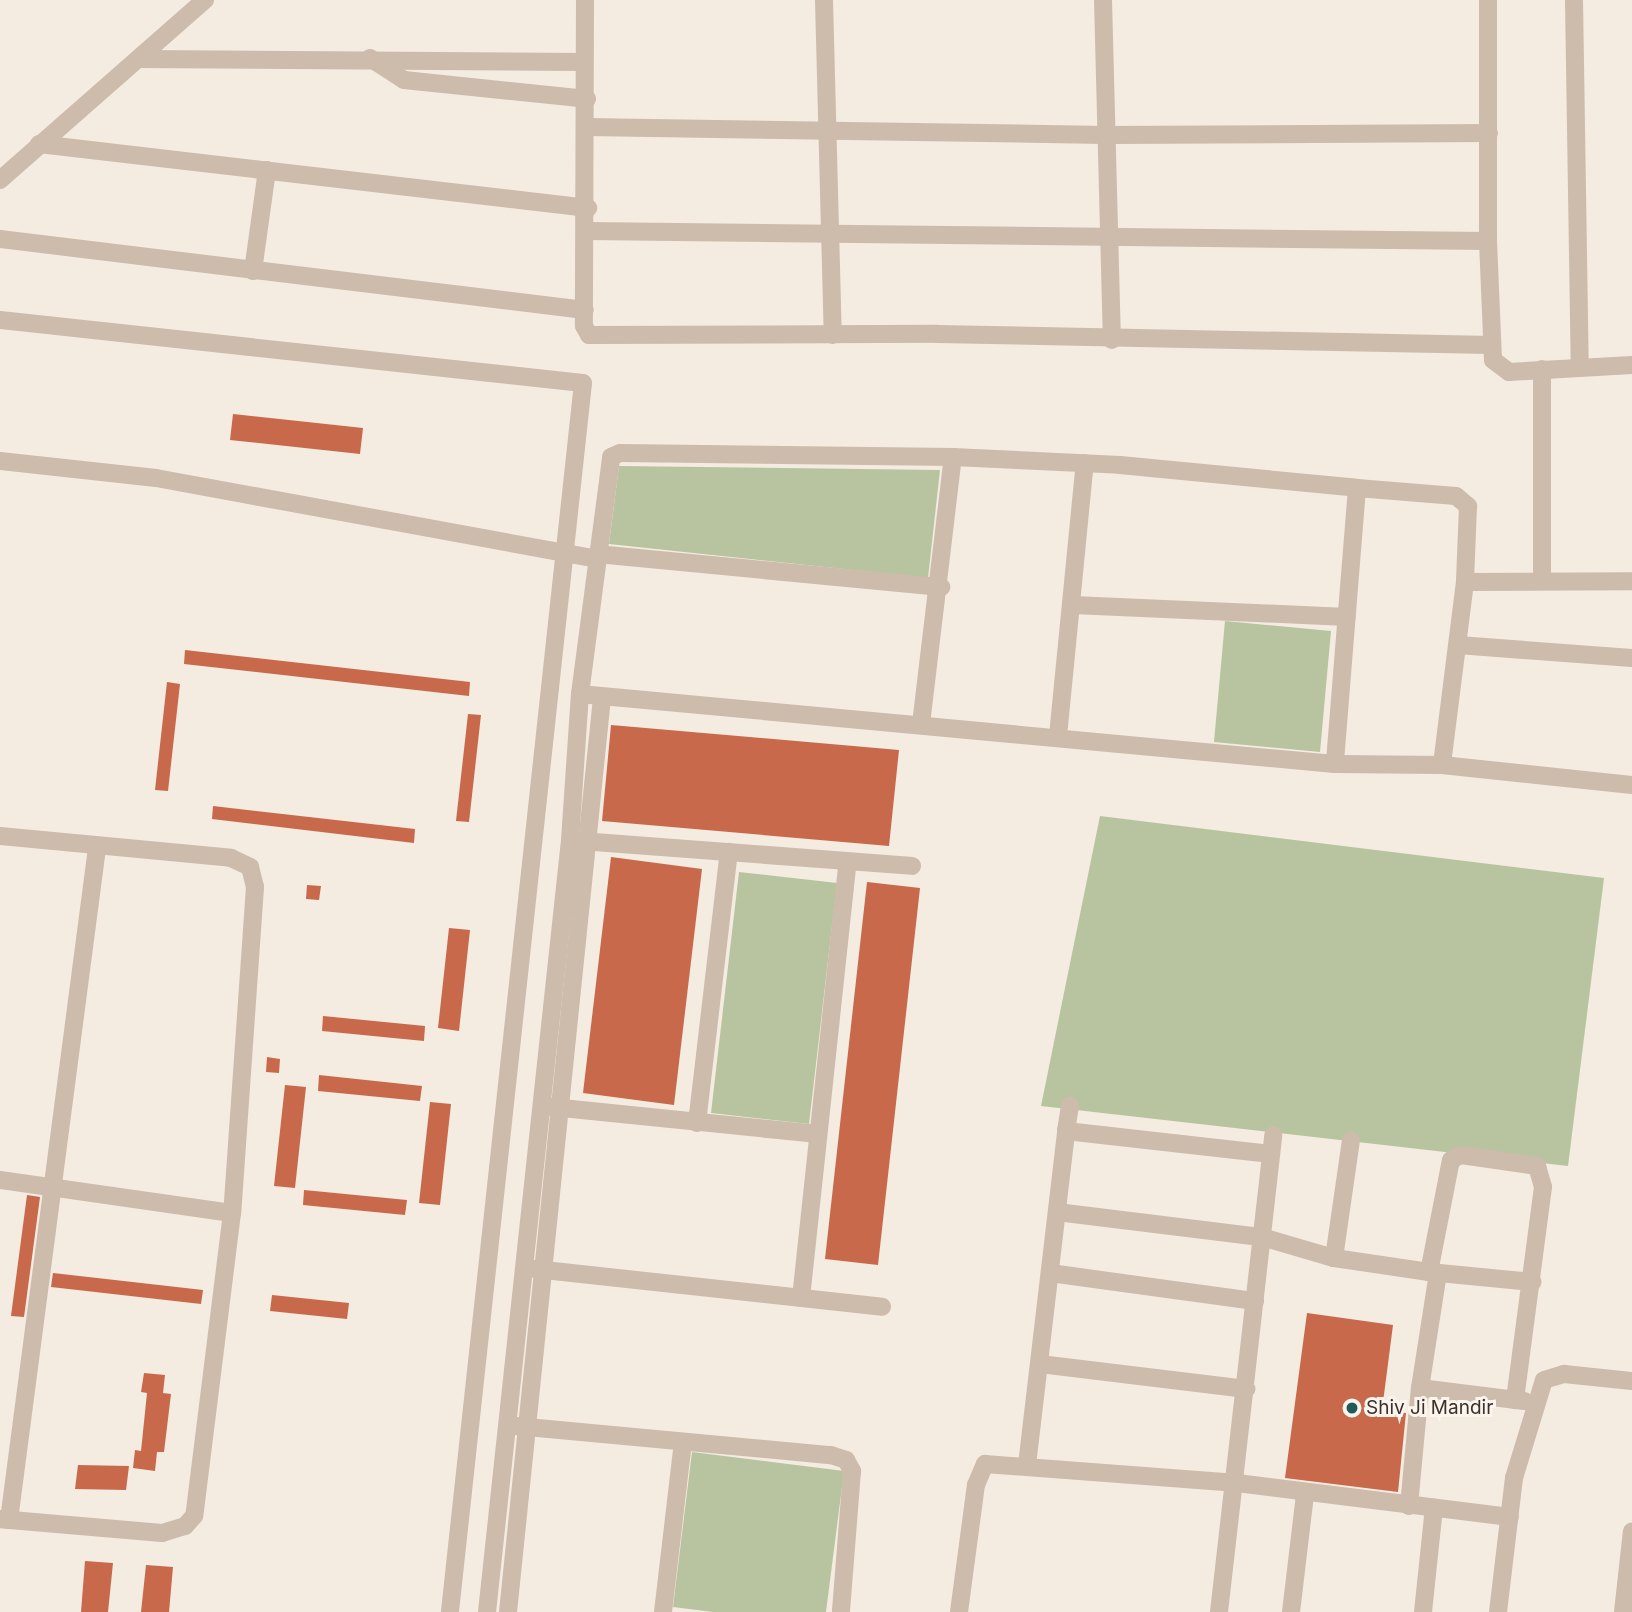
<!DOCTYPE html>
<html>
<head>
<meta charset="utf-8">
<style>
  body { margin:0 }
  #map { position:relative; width:1632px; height:1612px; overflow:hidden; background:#f4ebe1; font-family:Inter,sans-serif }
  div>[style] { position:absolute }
  .green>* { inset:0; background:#b8c4a0 }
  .building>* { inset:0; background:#c8694b }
  .minor>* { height:18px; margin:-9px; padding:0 9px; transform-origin:9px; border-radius:9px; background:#cdbbac }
  .dots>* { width:19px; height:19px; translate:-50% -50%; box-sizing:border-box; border:4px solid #fbf5ee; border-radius:50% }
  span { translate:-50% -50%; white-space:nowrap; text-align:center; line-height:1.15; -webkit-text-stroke:6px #fbf5ee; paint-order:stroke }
  .poi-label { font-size:19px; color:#3b302b }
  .left { translate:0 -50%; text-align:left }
</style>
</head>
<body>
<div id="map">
  <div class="green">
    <div style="clip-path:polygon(619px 466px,940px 470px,928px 578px,609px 544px)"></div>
    <div style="clip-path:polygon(1225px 621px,1331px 631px,1320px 752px,1214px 742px)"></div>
    <div style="clip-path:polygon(1100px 816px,1604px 878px,1568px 1166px,1041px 1106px)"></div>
    <div style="clip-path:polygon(739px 872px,837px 883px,809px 1124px,711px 1113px)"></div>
    <div style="clip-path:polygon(692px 1452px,844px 1471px,826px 1612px,713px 1612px,673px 1607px)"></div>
  </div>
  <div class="building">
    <div style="clip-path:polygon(233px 414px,363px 428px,360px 454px,230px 440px)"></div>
    <div style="clip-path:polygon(185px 650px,470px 682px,469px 696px,184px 664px)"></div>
    <div style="clip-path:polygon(167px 682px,180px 684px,168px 791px,155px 790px)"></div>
    <div style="clip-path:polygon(468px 714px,481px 715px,469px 822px,456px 821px)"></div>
    <div style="clip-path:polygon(611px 725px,899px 750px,889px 846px,602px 821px)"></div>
    <div style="clip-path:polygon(213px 806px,415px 829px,414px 843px,212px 819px)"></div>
    <div style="clip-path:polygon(611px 857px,702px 869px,674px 1105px,583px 1093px)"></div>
    <div style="clip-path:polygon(867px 882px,920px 888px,878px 1265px,825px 1259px)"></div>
    <div style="clip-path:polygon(307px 885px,321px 886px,319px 900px,306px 899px)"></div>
    <div style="clip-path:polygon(449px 928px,470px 930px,459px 1031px,438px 1028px)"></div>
    <div style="clip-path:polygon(323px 1016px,425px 1026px,424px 1041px,322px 1031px)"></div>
    <div style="clip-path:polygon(267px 1057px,280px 1059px,279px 1073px,266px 1072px)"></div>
    <div style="clip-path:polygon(319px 1075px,422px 1086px,420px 1101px,318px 1091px)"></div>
    <div style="clip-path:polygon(285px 1085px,306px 1087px,295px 1188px,274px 1186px)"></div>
    <div style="clip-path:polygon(430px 1102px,451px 1104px,440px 1205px,419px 1203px)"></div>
    <div style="clip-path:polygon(304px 1190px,407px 1200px,405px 1215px,303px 1205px)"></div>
    <div style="clip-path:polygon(27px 1195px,40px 1197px,24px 1317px,11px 1316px)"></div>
    <div style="clip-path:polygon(53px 1273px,203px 1290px,201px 1304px,51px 1287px)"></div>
    <div style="clip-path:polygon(272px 1295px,349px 1303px,347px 1319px,270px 1311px)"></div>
    <div style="clip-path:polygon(1307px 1313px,1393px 1325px,1382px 1410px,1406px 1413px,1398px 1492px,1285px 1478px)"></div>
    <div style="clip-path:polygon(144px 1373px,165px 1375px,163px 1393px,171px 1394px,164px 1452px,157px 1452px,155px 1471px,133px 1468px,135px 1450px,141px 1451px,147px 1393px,141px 1392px)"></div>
    <div style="clip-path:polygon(78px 1465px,129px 1466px,126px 1490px,75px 1489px)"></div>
    <div style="clip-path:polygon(85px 1561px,113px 1563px,108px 1612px,81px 1612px)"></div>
    <div style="clip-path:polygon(146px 1565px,173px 1567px,169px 1612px,141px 1612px)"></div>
  </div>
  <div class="minor">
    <div style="left:585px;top:0;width:326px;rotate:90.2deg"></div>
    <div style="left:584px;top:326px;width:10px;rotate:61deg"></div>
    <div style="left:589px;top:335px;width:348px;rotate:-0.2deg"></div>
    <div style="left:937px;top:334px;width:554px;rotate:1.14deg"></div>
    <div style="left:824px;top:0;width:335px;rotate:88.5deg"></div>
    <div style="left:1103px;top:0;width:340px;rotate:88.5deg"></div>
    <div style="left:1488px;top:0;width:241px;rotate:90deg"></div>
    <div style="left:1488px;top:241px;width:119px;rotate:87.6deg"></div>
    <div style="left:1493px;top:360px;width:20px;rotate:37deg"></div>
    <div style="left:1509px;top:372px;width:123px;rotate:-3.3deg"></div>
    <div style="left:1574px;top:0;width:366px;rotate:89.1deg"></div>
    <div style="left:370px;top:58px;width:40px;rotate:32.9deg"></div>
    <div style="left:404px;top:80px;width:184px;rotate:5.9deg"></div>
    <div style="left:138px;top:59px;width:446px;rotate:0.4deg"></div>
    <div style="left:587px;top:127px;width:519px;rotate:0.88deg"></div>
    <div style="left:1106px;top:135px;width:383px;rotate:-0.3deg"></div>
    <div style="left:39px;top:144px;width:553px;rotate:6.65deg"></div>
    <div style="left:0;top:180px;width:273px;rotate:-41.3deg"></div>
    <div style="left:587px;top:231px;width:901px;rotate:0.64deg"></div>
    <div style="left:0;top:239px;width:589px;rotate:6.92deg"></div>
    <div style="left:253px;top:271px;width:102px;rotate:-82.1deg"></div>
    <div style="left:0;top:320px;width:586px;rotate:6.17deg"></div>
    <div style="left:583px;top:383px;width:1236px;rotate:96.18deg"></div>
    <div style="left:0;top:461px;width:157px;rotate:6.2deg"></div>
    <div style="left:156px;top:478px;width:447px;rotate:10.4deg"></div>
    <div style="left:1357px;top:488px;width:99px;rotate:4.6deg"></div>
    <div style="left:1456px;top:496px;width:16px;rotate:40deg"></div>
    <div style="left:1468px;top:506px;width:76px;rotate:92.3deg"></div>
    <div style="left:1465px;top:582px;width:184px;rotate:97.2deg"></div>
    <div style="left:597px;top:554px;width:346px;rotate:5.5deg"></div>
    <div style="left:1542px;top:580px;width:211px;rotate:-90deg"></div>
    <div style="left:1465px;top:582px;width:167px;rotate:-0.3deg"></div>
    <div style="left:1073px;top:605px;width:274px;rotate:2.5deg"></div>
    <div style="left:1458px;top:645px;width:174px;rotate:4.3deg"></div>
    <div style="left:580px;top:694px;width:758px;rotate:5.3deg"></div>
    <div style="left:1335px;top:764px;width:107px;rotate:0.5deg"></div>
    <div style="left:1442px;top:765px;width:191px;rotate:6deg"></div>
    <div style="left:921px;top:724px;width:269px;rotate:-83.2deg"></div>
    <div style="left:1058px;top:736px;width:274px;rotate:-84.4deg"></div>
    <div style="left:0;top:836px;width:232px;rotate:5.4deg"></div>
    <div style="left:231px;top:858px;width:21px;rotate:25deg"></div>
    <div style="left:250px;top:867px;width:21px;rotate:76deg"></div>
    <div style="left:255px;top:887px;width:327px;rotate:94deg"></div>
    <div style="left:232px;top:1213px;width:305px;rotate:97.1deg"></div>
    <div style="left:194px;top:1516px;width:13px;rotate:132deg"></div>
    <div style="left:185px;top:1526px;width:24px;rotate:163deg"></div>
    <div style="left:162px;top:1533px;width:163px;rotate:-175.1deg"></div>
    <div style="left:581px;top:841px;width:332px;rotate:4.3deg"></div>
    <div style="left:552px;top:1107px;width:265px;rotate:5.8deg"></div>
    <div style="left:697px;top:1123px;width:273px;rotate:-83.3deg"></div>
    <div style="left:1066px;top:1131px;width:26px;rotate:-81deg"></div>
    <div style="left:0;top:1180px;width:234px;rotate:8.1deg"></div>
    <div style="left:1057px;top:1212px;width:207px;rotate:7deg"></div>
    <div style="left:1262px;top:1237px;width:75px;rotate:16.3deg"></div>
    <div style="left:1334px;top:1258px;width:96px;rotate:8.4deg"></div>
    <div style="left:1429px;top:1272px;width:104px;rotate:5.5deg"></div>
    <div style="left:1334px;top:1258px;width:119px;rotate:-81.8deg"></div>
    <div style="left:535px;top:1269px;width:349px;rotate:6.2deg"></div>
    <div style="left:1429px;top:1272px;width:114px;rotate:-78.9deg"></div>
    <div style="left:1451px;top:1160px;width:11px;rotate:-27deg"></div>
    <div style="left:1461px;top:1155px;width:77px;rotate:8.2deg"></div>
    <div style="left:1537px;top:1166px;width:22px;rotate:74deg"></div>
    <div style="left:1543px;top:1187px;width:215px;rotate:97.5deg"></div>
    <div style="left:1050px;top:1273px;width:207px;rotate:7.8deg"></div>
    <div style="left:801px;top:1298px;width:436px;rotate:-83.9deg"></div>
    <div style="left:1040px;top:1364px;width:208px;rotate:6.9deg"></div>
    <div style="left:1420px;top:1388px;width:105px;rotate:7.1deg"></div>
    <div style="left:516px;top:1426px;width:316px;rotate:5.3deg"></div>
    <div style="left:831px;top:1455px;width:16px;rotate:18deg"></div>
    <div style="left:846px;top:1460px;width:13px;rotate:61deg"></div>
    <div style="left:852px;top:1471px;width:141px;rotate:94.5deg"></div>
    <div style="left:1027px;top:1465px;width:336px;rotate:-83.3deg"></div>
    <div style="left:1066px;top:1131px;width:206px;rotate:6.4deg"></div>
    <div style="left:1409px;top:1506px;width:119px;rotate:-84.7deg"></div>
    <div style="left:1420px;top:1388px;width:116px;rotate:-81.1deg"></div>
    <div style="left:9px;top:1520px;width:678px;rotate:-82.54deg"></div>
    <div style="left:487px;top:1612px;width:776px;rotate:-83.86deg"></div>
    <div style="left:570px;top:840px;width:146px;rotate:-86.1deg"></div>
    <div style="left:580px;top:694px;width:239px;rotate:-82.5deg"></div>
    <div style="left:611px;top:457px;width:10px;rotate:-24deg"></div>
    <div style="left:620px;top:453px;width:333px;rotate:0.7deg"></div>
    <div style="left:953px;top:457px;width:167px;rotate:2.7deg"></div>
    <div style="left:1120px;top:465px;width:238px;rotate:5.5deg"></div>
    <div style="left:1357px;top:488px;width:277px;rotate:94.6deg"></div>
    <div style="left:508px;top:1612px;width:920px;rotate:-84.13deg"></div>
    <div style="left:663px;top:1612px;width:171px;rotate:-83.3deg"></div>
    <div style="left:959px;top:1612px;width:128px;rotate:-82.4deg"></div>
    <div style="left:976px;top:1485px;width:23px;rotate:-67deg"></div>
    <div style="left:985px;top:1464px;width:253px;rotate:4.3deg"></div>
    <div style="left:1237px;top:1483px;width:275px;rotate:7.1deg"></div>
    <div style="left:1219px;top:1612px;width:480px;rotate:-83.5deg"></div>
    <div style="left:1291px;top:1612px;width:119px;rotate:-83.2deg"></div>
    <div style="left:1423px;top:1612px;width:105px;rotate:-84deg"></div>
    <div style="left:1498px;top:1612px;width:135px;rotate:-83.2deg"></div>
    <div style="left:1514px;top:1478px;width:102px;rotate:-73deg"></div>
    <div style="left:1544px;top:1380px;width:21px;rotate:-17deg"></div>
    <div style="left:1564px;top:1374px;width:68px;rotate:5.9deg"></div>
    <div style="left:1623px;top:1612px;width:81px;rotate:-83.7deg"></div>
  </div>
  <div class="dots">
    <div style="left:1352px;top:1408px;background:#1f5a5e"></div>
  </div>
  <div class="poi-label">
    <span class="left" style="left:1366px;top:1408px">Shiv Ji Mandir</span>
  </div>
</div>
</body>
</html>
